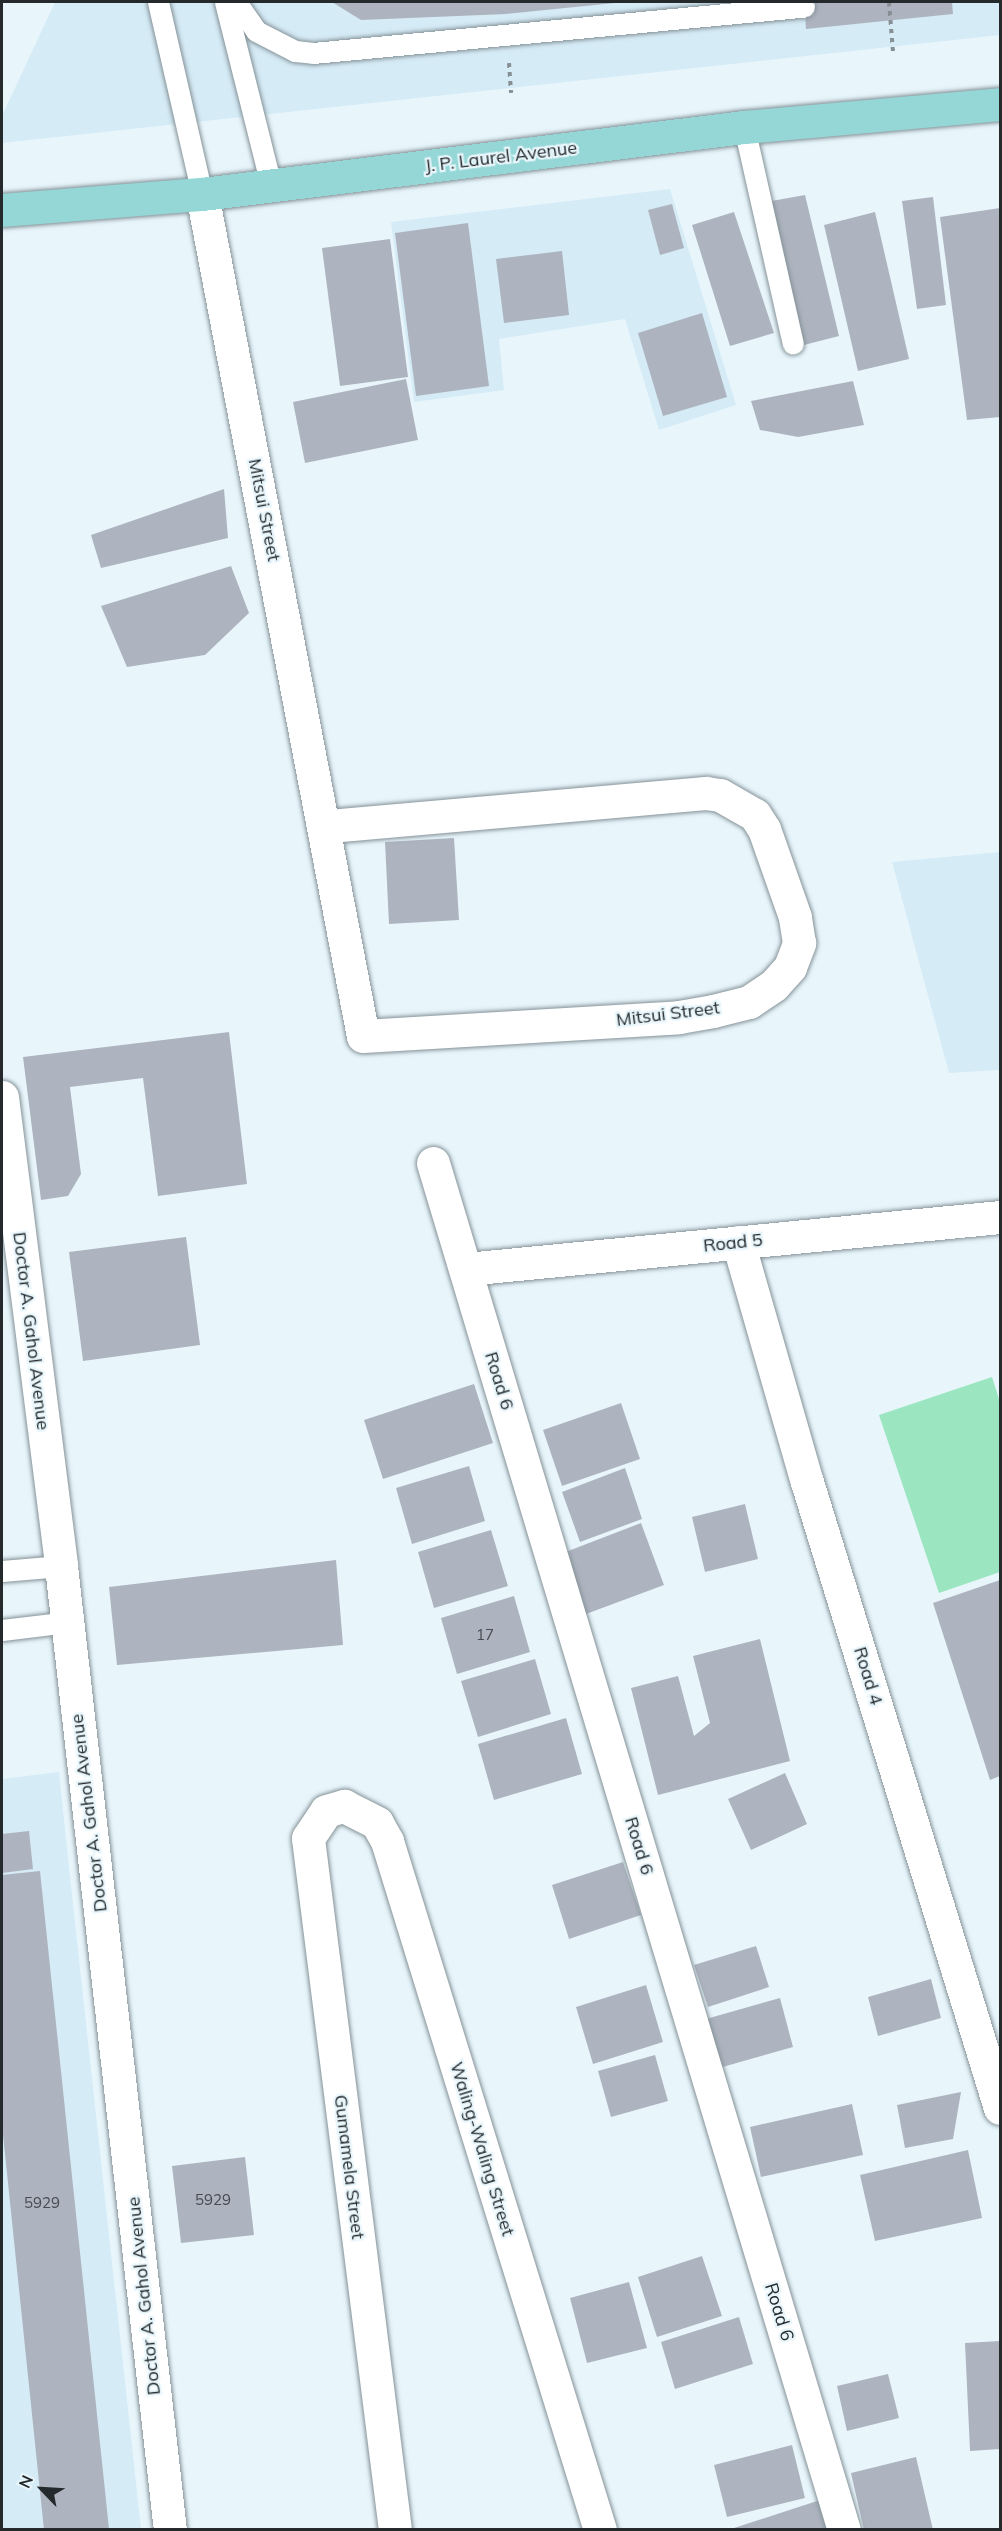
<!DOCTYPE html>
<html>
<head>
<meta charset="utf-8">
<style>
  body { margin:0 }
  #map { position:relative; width:1002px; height:2531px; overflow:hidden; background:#e8f6fc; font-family:Mulish,sans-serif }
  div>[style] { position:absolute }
  .built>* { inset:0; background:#d5ebf6 }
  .green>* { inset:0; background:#9be5c0 }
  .building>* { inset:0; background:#adb4bf }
  .path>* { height:4px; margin-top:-2px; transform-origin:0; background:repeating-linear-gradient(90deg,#869094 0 4.5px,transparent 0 9px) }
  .roads { filter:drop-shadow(0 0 2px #859298) drop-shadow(0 0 2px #859298) }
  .service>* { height:21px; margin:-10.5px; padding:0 10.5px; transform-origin:10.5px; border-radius:10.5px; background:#fff }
  .minor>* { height:33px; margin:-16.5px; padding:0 16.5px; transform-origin:16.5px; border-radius:16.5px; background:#fff }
  .secondary>* { height:33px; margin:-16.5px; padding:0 16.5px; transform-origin:16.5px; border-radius:16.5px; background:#fff }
  .primary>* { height:33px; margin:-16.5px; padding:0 16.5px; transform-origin:16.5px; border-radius:16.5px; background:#94d7d6 }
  span { translate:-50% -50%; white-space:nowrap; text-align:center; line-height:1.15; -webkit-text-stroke:4.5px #e8f6fc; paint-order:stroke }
  .number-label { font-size:15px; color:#464c51 }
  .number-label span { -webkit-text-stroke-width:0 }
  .street-label { font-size:18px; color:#242a2c }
  .frame { position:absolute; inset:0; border:3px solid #242a2c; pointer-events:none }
  .north { position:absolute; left:12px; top:2459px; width:60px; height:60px; -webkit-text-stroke:4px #e8f6fc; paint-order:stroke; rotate:295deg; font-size:16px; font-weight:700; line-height:24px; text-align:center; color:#242a2c }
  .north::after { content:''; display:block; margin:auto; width:21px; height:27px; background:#242a2c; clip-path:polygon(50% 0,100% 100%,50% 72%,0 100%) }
</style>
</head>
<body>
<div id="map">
  <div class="built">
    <div style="clip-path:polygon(55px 2px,1000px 2px,1000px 35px,2px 143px,2px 116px)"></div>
    <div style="clip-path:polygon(670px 189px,736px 405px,659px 430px,625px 319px,499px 339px,504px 390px,414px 402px,391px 222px)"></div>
    <div style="clip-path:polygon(1000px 852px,1000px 1070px,949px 1073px,892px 862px)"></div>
    <div style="clip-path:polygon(59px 1772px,69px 1867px,141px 2529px,2px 2529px,2px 1779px)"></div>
  </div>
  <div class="green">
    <div style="clip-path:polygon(992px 1377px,1000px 1402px,1000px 1572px,939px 1593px,879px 1415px)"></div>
  </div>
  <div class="building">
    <div style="clip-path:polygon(332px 2px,615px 2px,615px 3px,506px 14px,361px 20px)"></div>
    <div style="clip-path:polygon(804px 2px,952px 2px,953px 14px,806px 29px)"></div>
    <div style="clip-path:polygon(805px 195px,839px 336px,804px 345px,766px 202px)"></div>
    <div style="clip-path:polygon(933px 197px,946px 305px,917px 309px,902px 201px)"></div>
    <div style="clip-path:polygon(672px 204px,684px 248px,660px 255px,648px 210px)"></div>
    <div style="clip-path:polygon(1000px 208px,1000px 417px,967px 420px,940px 217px)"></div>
    <div style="clip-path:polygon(734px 212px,774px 333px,730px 346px,692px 225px)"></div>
    <div style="clip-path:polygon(875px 212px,909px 359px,858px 371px,824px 225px)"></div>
    <div style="clip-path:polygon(468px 223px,489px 386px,416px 396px,395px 233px)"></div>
    <div style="clip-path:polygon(390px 239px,408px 377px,340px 386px,322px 248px)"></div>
    <div style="clip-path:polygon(562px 251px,569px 315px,504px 323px,496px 259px)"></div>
    <div style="clip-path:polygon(702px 313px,727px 397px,663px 416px,638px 333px)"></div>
    <div style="clip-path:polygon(406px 379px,418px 440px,305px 463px,293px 402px)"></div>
    <div style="clip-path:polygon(853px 381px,864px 425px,798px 437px,760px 430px,751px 401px)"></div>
    <div style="clip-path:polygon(224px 489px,228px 538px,101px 568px,91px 535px)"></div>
    <div style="clip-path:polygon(231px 566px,249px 613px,205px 655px,127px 667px,101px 606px)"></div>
    <div style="clip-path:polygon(454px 838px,459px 920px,389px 924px,385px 842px)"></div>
    <div style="clip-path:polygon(229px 1032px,247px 1184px,158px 1196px,143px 1078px,70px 1087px,81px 1174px,68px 1196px,41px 1200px,23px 1057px)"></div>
    <div style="clip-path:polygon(186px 1237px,200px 1345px,83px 1361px,69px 1252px)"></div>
    <div style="clip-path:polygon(474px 1384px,493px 1443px,383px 1479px,364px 1420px)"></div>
    <div style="clip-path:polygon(621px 1403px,640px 1459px,562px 1486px,543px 1430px)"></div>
    <div style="clip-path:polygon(469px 1466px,485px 1521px,412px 1544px,396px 1488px)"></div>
    <div style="clip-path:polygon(625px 1468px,642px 1519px,580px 1542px,562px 1492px)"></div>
    <div style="clip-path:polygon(745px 1504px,758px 1559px,705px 1572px,692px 1517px)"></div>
    <div style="clip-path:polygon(641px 1523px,664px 1585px,586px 1614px,563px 1553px)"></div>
    <div style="clip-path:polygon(491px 1530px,508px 1586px,434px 1608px,418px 1552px)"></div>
    <div style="clip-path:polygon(336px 1560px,343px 1645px,117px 1665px,109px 1587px)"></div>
    <div style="clip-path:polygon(1000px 1580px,1000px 1776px,990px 1780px,933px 1603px)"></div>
    <div style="clip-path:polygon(514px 1596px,530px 1652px,457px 1674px,441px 1618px)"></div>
    <div style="clip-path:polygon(760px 1639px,790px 1761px,658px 1795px,631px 1688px,678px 1676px,694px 1736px,710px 1723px,693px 1656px)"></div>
    <div style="clip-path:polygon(535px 1659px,551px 1714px,478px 1737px,461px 1681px)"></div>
    <div style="clip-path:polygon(566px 1718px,582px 1774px,494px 1800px,478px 1744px)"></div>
    <div style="clip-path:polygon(785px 1773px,807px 1824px,751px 1850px,728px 1799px)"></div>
    <div style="clip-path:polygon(29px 1831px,33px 1869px,2px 1873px,2px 1834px)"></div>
    <div style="clip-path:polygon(623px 1862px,641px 1915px,569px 1939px,552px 1885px)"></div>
    <div style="clip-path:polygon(40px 1871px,109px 2529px,101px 2530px,44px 2530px,2px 2125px,2px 1875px)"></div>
    <div style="clip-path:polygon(756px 1946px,769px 1987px,708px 2007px,694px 1965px)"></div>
    <div style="clip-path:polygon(931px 1979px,941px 2018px,878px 2036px,868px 1997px)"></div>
    <div style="clip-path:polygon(646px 1985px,663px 2042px,593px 2064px,576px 2007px)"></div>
    <div style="clip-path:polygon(780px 1998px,793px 2047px,719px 2068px,706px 2019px)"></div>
    <div style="clip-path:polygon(655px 2055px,668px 2101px,611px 2117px,598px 2071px)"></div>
    <div style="clip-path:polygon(961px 2092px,953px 2139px,905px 2148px,897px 2105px)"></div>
    <div style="clip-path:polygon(852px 2104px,863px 2155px,761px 2177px,750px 2127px)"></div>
    <div style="clip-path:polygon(968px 2150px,982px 2218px,875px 2241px,860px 2175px)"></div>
    <div style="clip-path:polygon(245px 2157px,254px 2235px,181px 2243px,172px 2166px)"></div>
    <div style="clip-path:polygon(702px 2256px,722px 2316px,657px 2337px,638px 2277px)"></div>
    <div style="clip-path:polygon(629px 2282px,647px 2348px,587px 2363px,570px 2298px)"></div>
    <div style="clip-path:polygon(739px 2317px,753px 2364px,675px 2389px,661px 2342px)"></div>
    <div style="clip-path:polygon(1000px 2341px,1000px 2449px,970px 2451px,965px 2343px)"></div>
    <div style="clip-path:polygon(888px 2374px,899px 2418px,847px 2431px,837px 2386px)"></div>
    <div style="clip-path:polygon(792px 2445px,805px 2498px,727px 2517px,714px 2465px)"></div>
    <div style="clip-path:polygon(916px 2457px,933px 2530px,864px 2530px,851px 2473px)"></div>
    <div style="clip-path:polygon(820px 2500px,829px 2530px,731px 2530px,731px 2529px)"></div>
  </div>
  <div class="path">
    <div style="left:889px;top:2px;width:50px;rotate:85.4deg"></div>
    <div style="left:509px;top:63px;width:30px;rotate:86deg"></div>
  </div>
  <div class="roads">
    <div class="service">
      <div style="left:158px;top:2px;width:197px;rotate:77.1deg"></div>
      <div style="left:225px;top:2px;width:189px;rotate:75.9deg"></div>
      <div style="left:236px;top:2px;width:35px;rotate:55deg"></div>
      <div style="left:256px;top:31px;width:44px;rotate:27.1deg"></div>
      <div style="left:295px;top:51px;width:18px;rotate:6deg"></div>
      <div style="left:313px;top:53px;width:493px;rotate:-5.4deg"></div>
      <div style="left:744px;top:127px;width:222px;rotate:77.3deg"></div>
      <div style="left:2px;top:1571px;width:59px;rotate:-4.8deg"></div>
      <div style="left:2px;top:1630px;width:66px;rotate:-6.9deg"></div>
    </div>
    <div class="minor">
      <div style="left:202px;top:194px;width:857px;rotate:79.18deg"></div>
      <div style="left:363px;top:1036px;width:317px;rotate:-3.4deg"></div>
      <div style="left:679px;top:1017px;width:35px;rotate:-10deg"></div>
      <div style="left:713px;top:1011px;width:37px;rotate:-14deg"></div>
      <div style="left:749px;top:1002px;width:30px;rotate:-34deg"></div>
      <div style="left:774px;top:985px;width:24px;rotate:-48deg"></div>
      <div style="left:790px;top:967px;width:26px;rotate:-69deg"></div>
      <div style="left:799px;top:943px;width:26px;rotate:-99deg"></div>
      <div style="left:795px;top:917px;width:93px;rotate:-109.4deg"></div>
      <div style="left:764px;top:829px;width:17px;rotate:-123deg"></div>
      <div style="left:755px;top:815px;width:40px;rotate:-150.3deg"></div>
      <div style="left:720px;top:795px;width:14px;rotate:-172deg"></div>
      <div style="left:706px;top:793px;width:382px;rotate:175deg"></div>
      <div style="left:433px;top:1163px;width:1427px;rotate:73.27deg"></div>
      <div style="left:738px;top:1242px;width:250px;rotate:74deg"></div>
      <div style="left:807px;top:1482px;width:655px;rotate:72.87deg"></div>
      <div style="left:466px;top:1269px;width:537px;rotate:-5.56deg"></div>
      <div style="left:395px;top:2530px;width:697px;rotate:-97.17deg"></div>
      <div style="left:308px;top:1838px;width:32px;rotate:-56deg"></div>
      <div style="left:326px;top:1811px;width:19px;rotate:-16deg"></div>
      <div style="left:344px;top:1806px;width:37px;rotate:27deg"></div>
      <div style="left:377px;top:1823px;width:21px;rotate:61deg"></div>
      <div style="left:387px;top:1841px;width:721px;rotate:72.82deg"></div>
    </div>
    <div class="secondary">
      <div style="left:2px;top:1097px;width:473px;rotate:82.8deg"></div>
      <div style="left:61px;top:1566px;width:970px;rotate:83.55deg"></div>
    </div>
    <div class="primary">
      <div style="left:2px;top:210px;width:201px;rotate:-4.6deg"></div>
      <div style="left:202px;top:194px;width:546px;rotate:-7.05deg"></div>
      <div style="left:744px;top:127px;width:257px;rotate:-5.1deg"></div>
    </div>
  </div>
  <div class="number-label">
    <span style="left:485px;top:1635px">17</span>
    <span style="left:213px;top:2200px">5929</span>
    <span style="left:42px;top:2203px">5929</span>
  </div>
  <div class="street-label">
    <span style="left:501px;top:157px;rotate:-7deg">J. P. Laurel Avenue</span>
    <span style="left:264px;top:510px;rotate:79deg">Mitsui Street</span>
    <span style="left:668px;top:1014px;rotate:-7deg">Mitsui Street</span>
    <span style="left:733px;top:1243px;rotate:-6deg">Road 5</span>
    <span style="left:31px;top:1331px;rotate:83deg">Doctor A. Gahol Avenue</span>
    <span style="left:499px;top:1381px;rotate:73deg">Road 6</span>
    <span style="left:868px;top:1676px;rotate:73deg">Road 4</span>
    <span style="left:89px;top:1813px;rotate:-97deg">Doctor A. Gahol Avenue</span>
    <span style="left:639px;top:1846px;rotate:73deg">Road 6</span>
    <span style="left:482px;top:2149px;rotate:73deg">Waling-Waling Street</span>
    <span style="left:349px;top:2167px;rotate:83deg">Gumamela Street</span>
    <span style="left:144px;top:2296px;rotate:-96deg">Doctor A. Gahol Avenue</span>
    <span style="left:779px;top:2312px;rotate:73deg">Road 6</span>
  </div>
  <div class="frame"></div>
  <div class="north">N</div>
</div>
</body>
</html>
